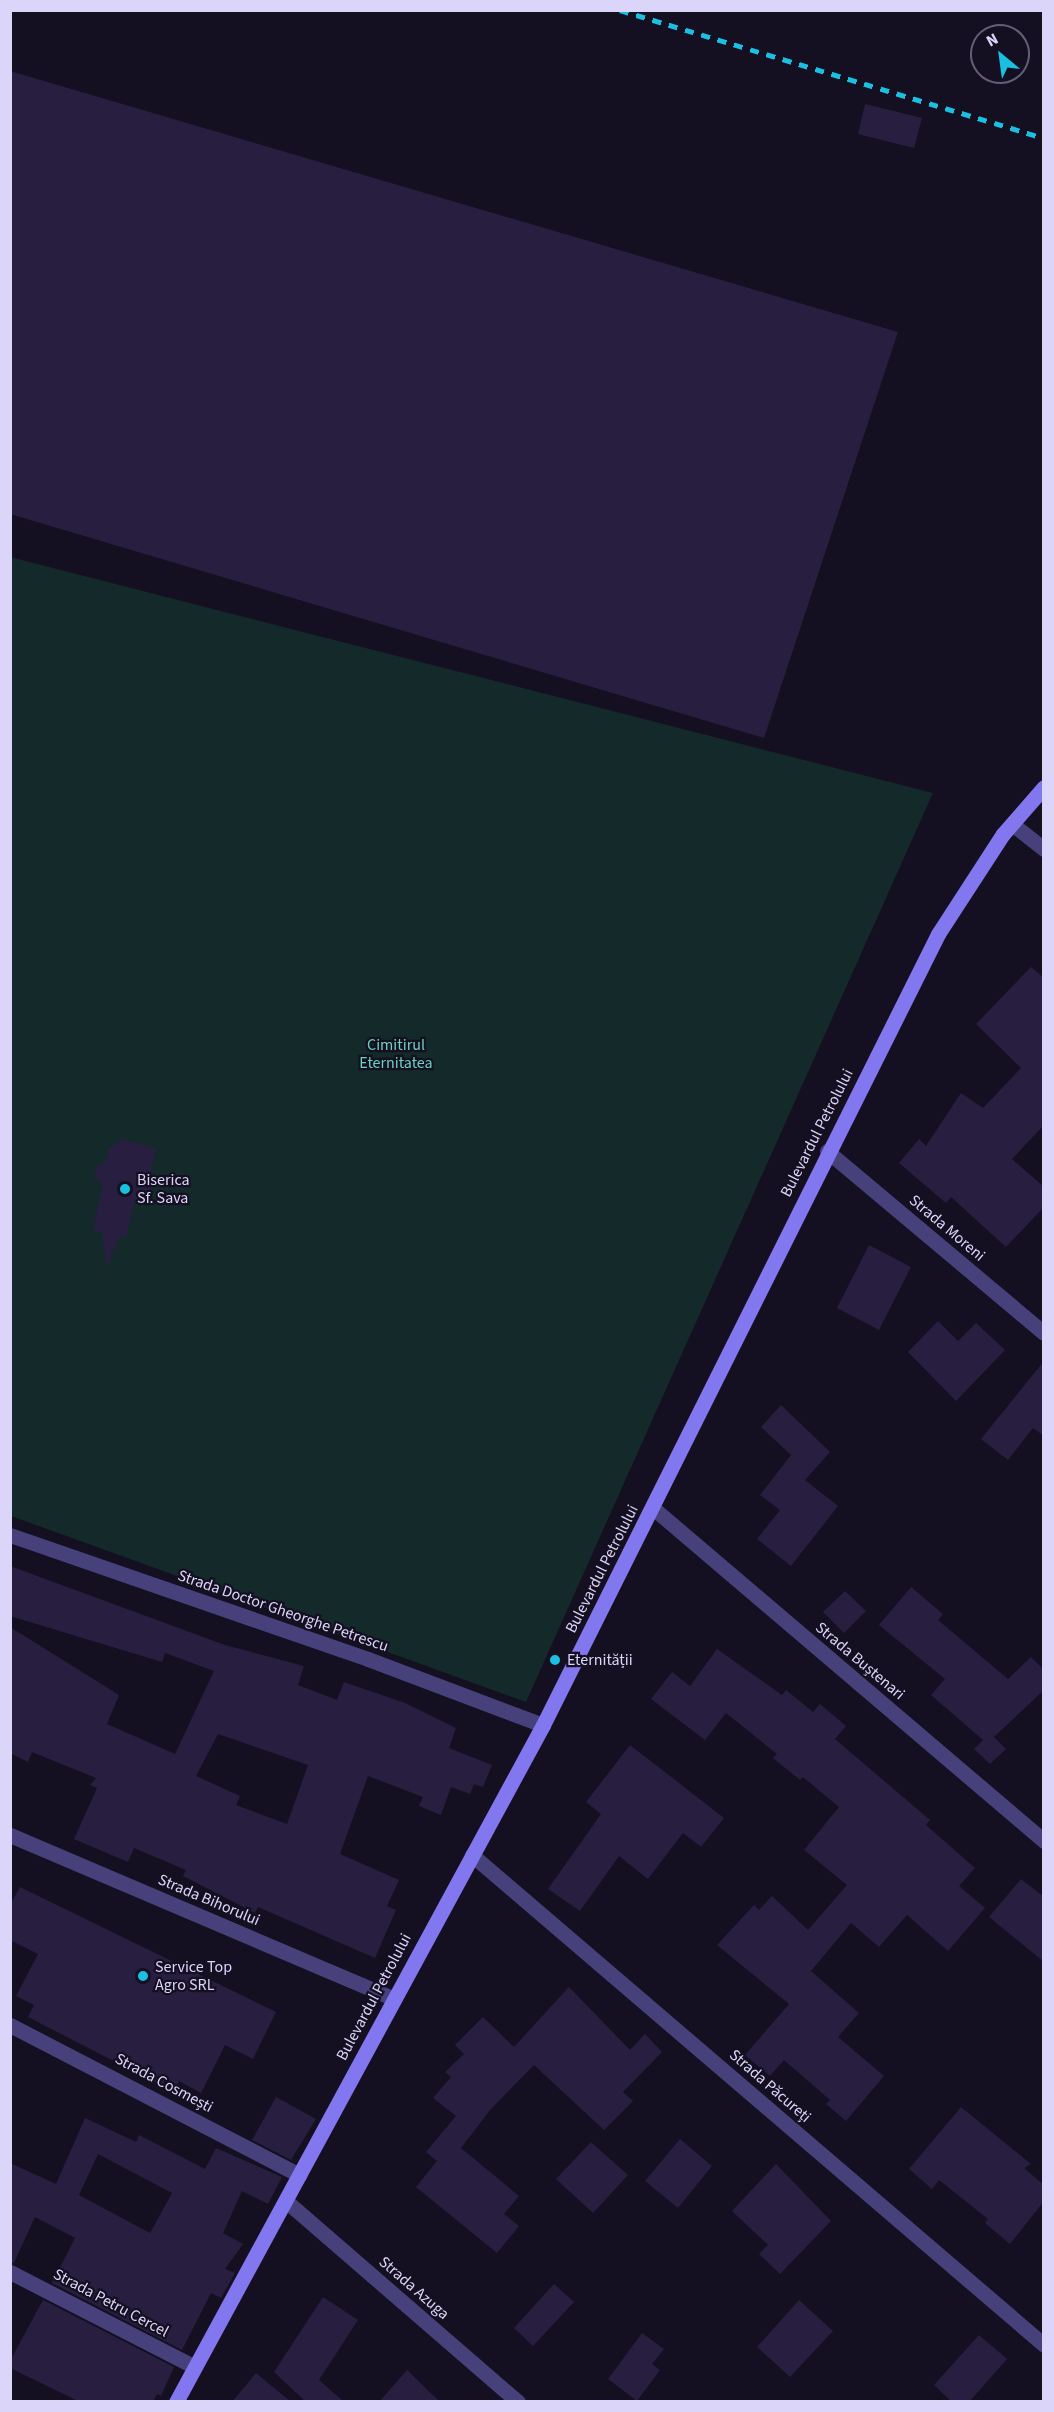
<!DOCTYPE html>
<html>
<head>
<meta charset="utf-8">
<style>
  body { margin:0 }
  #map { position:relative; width:1054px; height:2412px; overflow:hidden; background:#141021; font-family:"Source Sans 3",sans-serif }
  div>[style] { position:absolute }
  .green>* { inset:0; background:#14292a }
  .building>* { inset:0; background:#281e40 }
  .street>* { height:15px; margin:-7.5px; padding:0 7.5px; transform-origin:7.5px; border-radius:7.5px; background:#47417b }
  .secondary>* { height:15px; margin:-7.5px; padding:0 7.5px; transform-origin:7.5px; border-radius:7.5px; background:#8377ef }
  .rail>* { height:4.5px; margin-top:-2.25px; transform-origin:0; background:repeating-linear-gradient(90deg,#1abfe1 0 9px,transparent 0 17px) }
  .dots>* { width:16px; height:16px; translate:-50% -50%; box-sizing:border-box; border:3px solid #141021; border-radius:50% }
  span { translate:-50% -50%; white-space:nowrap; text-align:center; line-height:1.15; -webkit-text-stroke:4.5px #141021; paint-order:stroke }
  .park-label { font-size:16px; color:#6ad2bf }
  .street-label { font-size:16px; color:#dcd5fa }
  .poi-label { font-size:16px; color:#dcd5fa }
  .left { translate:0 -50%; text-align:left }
  .frame { position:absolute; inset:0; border:12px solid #dcd5fa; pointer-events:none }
  .north { position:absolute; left:970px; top:24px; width:60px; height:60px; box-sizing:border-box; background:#141021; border:2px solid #645f78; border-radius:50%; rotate:331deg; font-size:16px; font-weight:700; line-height:24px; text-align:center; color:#dcd5fa }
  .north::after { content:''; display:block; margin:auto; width:21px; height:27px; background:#1abfe1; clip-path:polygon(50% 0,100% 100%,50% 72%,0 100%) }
</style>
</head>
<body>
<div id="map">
  <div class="green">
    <div style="clip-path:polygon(10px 557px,933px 793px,526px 1702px,11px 1516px)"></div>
  </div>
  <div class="building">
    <div style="clip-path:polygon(10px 71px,898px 332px,764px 738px,10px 514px)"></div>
    <div style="clip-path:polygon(865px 104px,922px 118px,914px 148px,858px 134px)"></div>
    <div style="clip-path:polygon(1031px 967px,1044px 978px,1044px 1125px,1012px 1159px,1044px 1187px,1044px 1207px,1006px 1247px,951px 1197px,946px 1203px,899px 1163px,919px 1139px,926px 1146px,961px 1093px,983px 1108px,1021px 1068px,976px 1024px)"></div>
    <div style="clip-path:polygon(122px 1139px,156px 1149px,149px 1178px,151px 1191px,135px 1200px,126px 1237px,120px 1236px,106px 1268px,102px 1232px,93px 1230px,102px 1186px,94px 1175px,97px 1166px,106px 1162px,109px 1149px)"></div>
    <div style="clip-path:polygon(869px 1245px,911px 1267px,879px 1330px,837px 1308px)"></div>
    <div style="clip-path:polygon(938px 1321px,958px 1341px,976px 1323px,1005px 1350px,956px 1401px,908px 1352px)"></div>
    <div style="clip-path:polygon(1044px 1361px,1044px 1436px,1033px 1428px,1008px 1460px,981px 1439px)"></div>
    <div style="clip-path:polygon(781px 1405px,830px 1452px,805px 1480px,838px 1506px,791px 1566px,757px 1539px,780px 1510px,760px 1495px,791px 1455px,761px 1427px)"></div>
    <div style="clip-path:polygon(evenodd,10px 1566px,225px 1645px,304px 1666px,298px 1685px,337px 1700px,344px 1682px,405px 1703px,456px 1728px,449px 1748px,492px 1765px,483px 1787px,474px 1784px,470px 1794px,451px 1787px,441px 1815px,419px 1806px,423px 1797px,368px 1776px,340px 1854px,399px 1880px,387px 1906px,396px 1910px,375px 1958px,258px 1907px,255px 1913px,183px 1876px,186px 1870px,134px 1848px,128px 1862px,74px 1839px,97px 1788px,90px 1785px,96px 1778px,32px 1752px,28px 1762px,10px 1753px,10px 1627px,119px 1695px,107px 1724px,175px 1754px,214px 1671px,165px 1653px,162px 1662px,10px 1616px,10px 1566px,218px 1734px,308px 1765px,287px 1824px,236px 1805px,240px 1796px,196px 1776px,218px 1734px)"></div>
    <div style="clip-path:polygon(911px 1587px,943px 1614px,938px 1620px,1008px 1679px,1031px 1657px,1044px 1670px,1044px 1690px,994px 1737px,1006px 1749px,990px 1764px,974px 1749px,983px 1740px,931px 1695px,945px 1679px,879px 1625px)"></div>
    <div style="clip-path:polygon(845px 1591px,866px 1611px,844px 1633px,823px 1612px)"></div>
    <div style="clip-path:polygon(717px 1649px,782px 1695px,786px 1690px,813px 1712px,820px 1704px,846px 1726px,835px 1739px,930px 1820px,926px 1825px,975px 1868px,959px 1886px,985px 1908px,948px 1951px,907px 1915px,879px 1947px,851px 1923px,811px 1971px,859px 2013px,838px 2037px,884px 2076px,846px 2121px,826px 2104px,830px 2100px,784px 2060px,770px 2076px,745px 2055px,789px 2004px,717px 1945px,754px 1905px,759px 1910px,772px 1896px,808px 1930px,847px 1885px,804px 1850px,839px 1807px,803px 1777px,800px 1780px,773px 1758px,777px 1754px,726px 1713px,705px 1740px,651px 1699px,672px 1672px,690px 1686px)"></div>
    <div style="clip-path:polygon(630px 1745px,724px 1818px,701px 1847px,683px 1833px,648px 1879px,619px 1856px,580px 1911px,548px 1889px,601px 1814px,586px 1802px)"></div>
    <div style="clip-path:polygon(1021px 1879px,1044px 1897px,1044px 1962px,989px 1917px)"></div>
    <div style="clip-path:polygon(20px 1887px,276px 2012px,253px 2059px,225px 2045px,201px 2093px,179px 2081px,174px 2092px,28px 2017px,34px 2005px,16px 1996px,38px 1954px,10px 1940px,10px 1905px)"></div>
    <div style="clip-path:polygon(569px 1987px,630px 2050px,645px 2034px,662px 2052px,623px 2092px,633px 2101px,604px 2130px,534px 2065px,490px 2110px,461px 2148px,519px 2196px,504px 2214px,519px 2226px,497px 2253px,416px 2187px,437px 2161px,426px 2152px,456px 2116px,433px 2098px,451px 2077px,445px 2072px,464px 2054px,455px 2045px,483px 2017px,514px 2047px)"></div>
    <div style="clip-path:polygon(276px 2097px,316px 2119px,291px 2160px,252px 2140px)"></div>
    <div style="clip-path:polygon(961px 2107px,1031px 2164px,1024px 2168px,1044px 2185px,1044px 2201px,1010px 2244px,985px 2223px,988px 2219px,939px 2180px,932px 2189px,909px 2169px)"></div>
    <div style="clip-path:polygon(evenodd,85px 2118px,136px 2142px,139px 2135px,205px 2169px,216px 2148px,282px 2177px,268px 2204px,242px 2191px,223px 2233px,243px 2244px,225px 2269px,235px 2273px,221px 2298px,211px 2293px,182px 2350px,52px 2283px,75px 2238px,35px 2217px,14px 2263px,10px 2262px,10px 2163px,56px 2184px,85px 2118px,98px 2154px,172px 2193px,150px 2233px,79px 2195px,98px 2154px)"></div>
    <div style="clip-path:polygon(680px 2139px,712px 2166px,678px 2208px,645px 2181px)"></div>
    <div style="clip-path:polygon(591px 2142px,628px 2175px,593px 2213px,556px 2179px)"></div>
    <div style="clip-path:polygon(776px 2164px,831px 2221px,780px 2274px,759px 2254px,768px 2245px,732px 2211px)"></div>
    <div style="clip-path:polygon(554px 2284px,574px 2302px,533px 2346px,514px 2328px)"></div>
    <div style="clip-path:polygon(323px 2297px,358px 2320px,319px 2380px,344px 2402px,306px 2402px,274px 2372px)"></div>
    <div style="clip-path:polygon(43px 2300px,174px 2367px,161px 2396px,157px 2394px,153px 2402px,80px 2402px,10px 2368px,10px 2361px)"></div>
    <div style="clip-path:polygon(799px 2300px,833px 2331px,790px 2377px,757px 2347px)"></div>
    <div style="clip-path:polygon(642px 2333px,664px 2349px,652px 2364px,660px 2370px,637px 2401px,608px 2379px)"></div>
    <div style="clip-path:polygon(979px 2335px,1007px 2359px,969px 2402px,952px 2402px,934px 2385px)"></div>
    <div style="clip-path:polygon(407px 2370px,440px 2402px,379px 2402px)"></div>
    <div style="clip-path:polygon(256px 2373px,291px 2402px,232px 2402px)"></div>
  </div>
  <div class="street">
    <div style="left:1012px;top:824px;width:41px;rotate:38deg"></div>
    <div style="left:827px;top:1151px;width:283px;rotate:40deg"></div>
    <div style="left:653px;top:1508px;width:514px;rotate:40.42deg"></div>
    <div style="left:10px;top:1535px;width:379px;rotate:19.1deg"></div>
    <div style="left:368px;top:1659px;width:187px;rotate:20.7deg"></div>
    <div style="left:10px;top:1835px;width:416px;rotate:23.1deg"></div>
    <div style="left:472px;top:1855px;width:753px;rotate:40.58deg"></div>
    <div style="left:10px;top:2025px;width:326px;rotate:27.4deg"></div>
    <div style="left:286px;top:2201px;width:307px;rotate:40.9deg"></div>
    <div style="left:10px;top:2272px;width:206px;rotate:27.2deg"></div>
  </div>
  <div class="secondary">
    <div style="left:176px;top:2402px;width:770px;rotate:-61.54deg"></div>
    <div style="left:543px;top:1725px;width:884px;rotate:-63.46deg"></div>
    <div style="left:938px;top:934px;width:119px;rotate:-57deg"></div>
    <div style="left:1003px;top:834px;width:62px;rotate:-48.9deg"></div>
  </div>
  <div class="rail">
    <div style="left:620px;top:10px;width:443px;rotate:16.8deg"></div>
  </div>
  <div class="dots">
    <div style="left:125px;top:1189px;background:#1abfe1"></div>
    <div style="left:555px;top:1660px;background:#1abfe1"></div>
    <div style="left:143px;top:1976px;background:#1abfe1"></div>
  </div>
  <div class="park-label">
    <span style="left:396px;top:1054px">Cimitirul<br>Eternitatea</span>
  </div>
  <div class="street-label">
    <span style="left:817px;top:1133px;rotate:-63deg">Bulevardul Petrolului</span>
    <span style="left:947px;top:1228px;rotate:40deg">Strada Moreni</span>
    <span style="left:602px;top:1569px;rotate:-63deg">Bulevardul Petrolului</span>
    <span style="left:283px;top:1611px;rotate:19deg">Strada Doctor Gheorghe Petrescu</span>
    <span style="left:860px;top:1661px;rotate:40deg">Strada Buștenari</span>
    <span style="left:209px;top:1900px;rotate:23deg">Strada Bihorului</span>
    <span style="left:374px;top:1997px;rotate:-62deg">Bulevardul Petrolului</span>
    <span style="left:164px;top:2083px;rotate:28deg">Strada Cosmești</span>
    <span style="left:770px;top:2086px;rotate:41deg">Strada Păcureți</span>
    <span style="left:414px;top:2288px;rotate:41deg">Strada Azuga</span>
    <span style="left:111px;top:2303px;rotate:28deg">Strada Petru Cercel</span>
  </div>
  <div class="poi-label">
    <span class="left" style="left:137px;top:1189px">Biserica<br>Sf. Sava</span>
    <span class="left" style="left:567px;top:1660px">Eternității</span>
    <span class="left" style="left:155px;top:1976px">Service Top<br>Agro SRL</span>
  </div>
  <div class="frame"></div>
  <div class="north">N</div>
</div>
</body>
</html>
